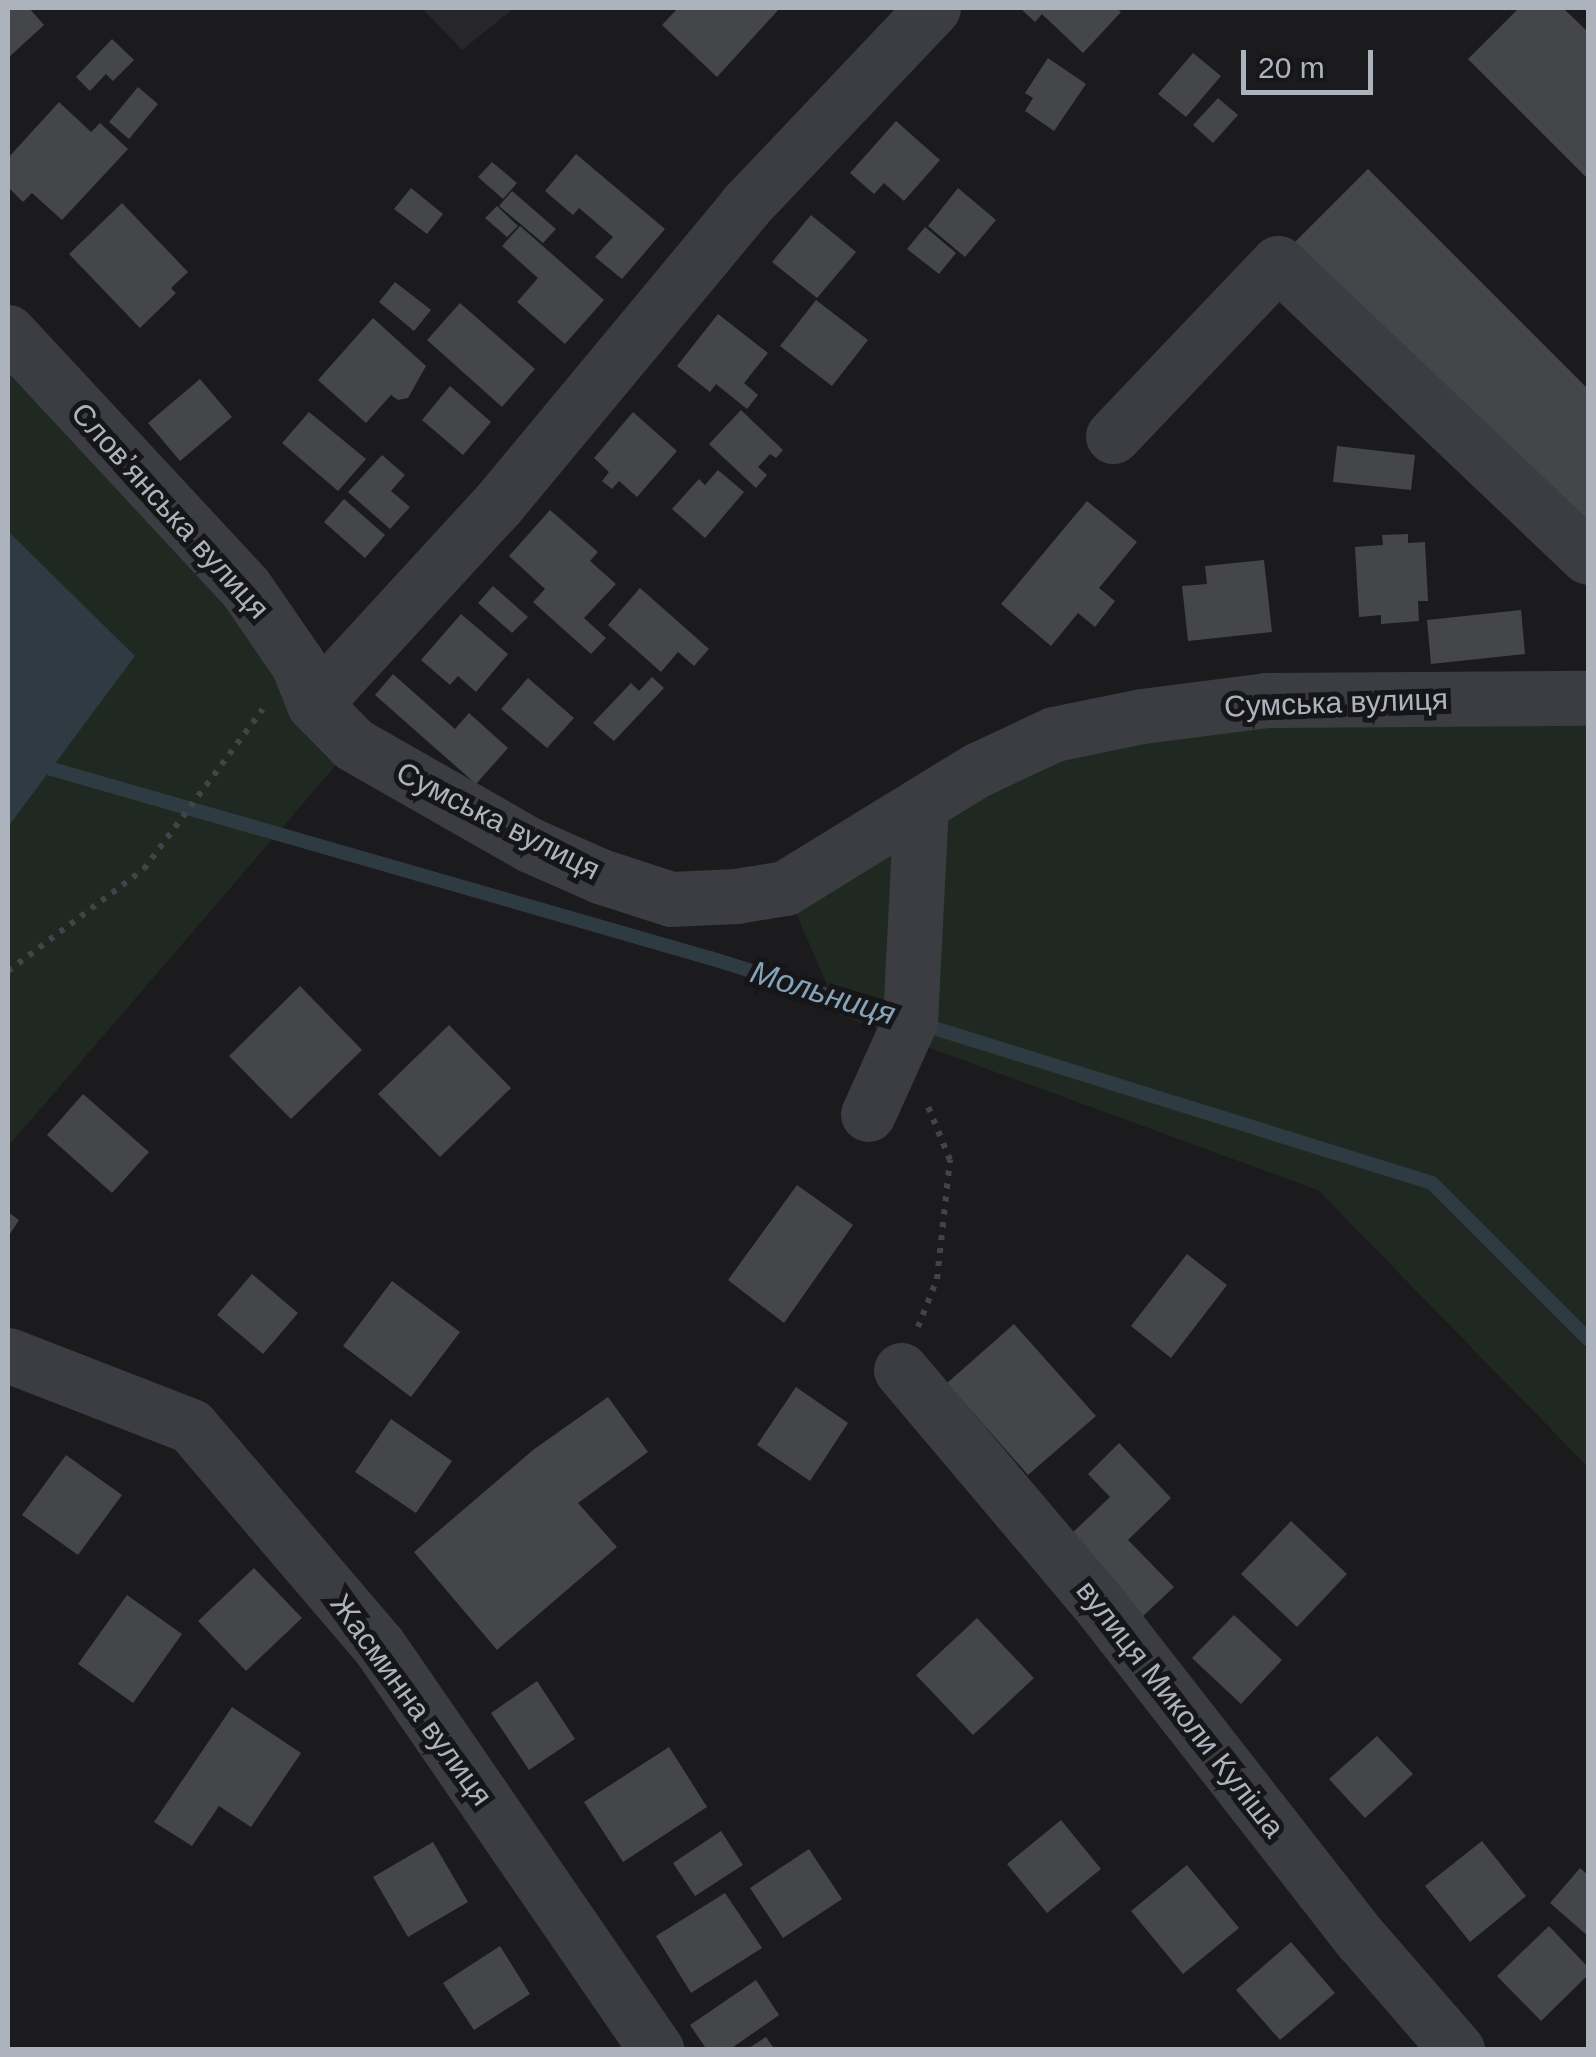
<!DOCTYPE html>
<html>
<head>
<meta charset="utf-8">
<style>
  body { margin:0 }
  #map { position:relative; width:1596px; height:2057px; overflow:hidden; background:#1b1b1d; font-family:Helvetica,sans-serif }
  div>[style] { position:absolute }
  .built>* { inset:0; background:#27272a }
  .green>* { inset:0; background:#202921 }
  .water>* { inset:0; background:#2f3b43 }
  .stream>* { height:14px; margin:-7px; padding:0 7px; transform-origin:7px; border-radius:7px; background:#2f3b43 }
  .building>* { inset:0; background:#45464a }
  .path>* { height:6px; margin-top:-3px; transform-origin:0; background:repeating-linear-gradient(90deg,#41444a 0 5px,transparent 0 13px) }
  .minor>* { height:55px; margin:-27.5px; padding:0 27.5px; transform-origin:27.5px; border-radius:27.5px; background:#3b3d43 }
  span { translate:-50% -50%; white-space:nowrap; text-align:center; line-height:1.15; -webkit-text-stroke:10px #161618; paint-order:stroke }
  .street-label { font-size:30px; color:#adb3bd }
  .water-label { font-size:32px; color:#83a4b9; font-style:italic }
  .frame { position:absolute; inset:0; border:10px solid #adb3bd; pointer-events:none }
  .scale { position:absolute; left:1241px; top:50px; width:132px; height:45px; box-sizing:border-box; border:5px solid #adb3bd; border-top:0; padding-left:12px; font-size:30px; line-height:35px; white-space:nowrap; color:#adb3bd; -webkit-text-stroke:8px #161618; paint-order:stroke }
</style>
</head>
<body>
<div id="map">
  <div class="built">
    <div style="clip-path:polygon(422px 8px,514px 8px,462px 50px)"></div>
  </div>
  <div class="green">
    <div style="clip-path:polygon(8px 330px,355px 743px,11px 1143px,8px 1140px,8px 827px,135px 656px,8px 531px)"></div>
    <div style="clip-path:polygon(1588px 697px,1588px 1467px,1318px 1190px,840px 1015px,784px 885px,1053px 734px)"></div>
  </div>
  <div class="water">
    <div style="clip-path:polygon(8px 531px,135px 656px,8px 827px)"></div>
  </div>
  <div class="stream">
    <div style="left:38px;top:759px;width:17px;rotate:36deg"></div>
    <div style="left:52px;top:769px;width:685px;rotate:16.03deg"></div>
    <div style="left:710px;top:958px;width:197px;rotate:17.4deg"></div>
    <div style="left:918px;top:1023px;width:538px;rotate:17.29deg"></div>
    <div style="left:1432px;top:1183px;width:221px;rotate:45deg"></div>
  </div>
  <div class="building">
    <div style="clip-path:polygon(8px 8px,29px 8px,44px 25px,8px 58px)"></div>
    <div style="clip-path:polygon(678px 8px,780px 8px,717px 77px,662px 25px)"></div>
    <div style="clip-path:polygon(1020px 8px,1116px 8px,1121px 12px,1083px 53px,1042px 14px,1035px 22px)"></div>
    <div style="clip-path:polygon(1519px 8px,1563px 8px,1588px 32px,1588px 179px,1468px 59px)"></div>
    <div style="clip-path:polygon(112px 39px,134px 60px,113px 81px,106px 74px,90px 91px,76px 77px)"></div>
    <div style="clip-path:polygon(1193px 53px,1221px 76px,1186px 117px,1158px 94px)"></div>
    <div style="clip-path:polygon(1048px 58px,1086px 84px,1054px 131px,1025px 111px,1033px 98px,1025px 93px)"></div>
    <div style="clip-path:polygon(138px 87px,158px 104px,129px 139px,109px 122px)"></div>
    <div style="clip-path:polygon(1218px 98px,1238px 115px,1213px 143px,1193px 125px)"></div>
    <div style="clip-path:polygon(59px 102px,91px 132px,100px 123px,128px 149px,62px 220px,32px 193px,23px 202px,8px 187px,8px 158px)"></div>
    <div style="clip-path:polygon(896px 121px,940px 160px,904px 201px,884px 183px,874px 194px,850px 173px)"></div>
    <div style="clip-path:polygon(576px 154px,665px 229px,622px 279px,595px 257px,613px 237px,579px 208px,573px 215px,545px 191px)"></div>
    <div style="clip-path:polygon(492px 162px,517px 183px,503px 199px,478px 177px)"></div>
    <div style="clip-path:polygon(1368px 169px,1588px 389px,1588px 536px,1294px 243px)"></div>
    <div style="clip-path:polygon(411px 188px,443px 214px,427px 234px,394px 209px)"></div>
    <div style="clip-path:polygon(958px 188px,996px 220px,965px 257px,928px 226px)"></div>
    <div style="clip-path:polygon(512px 191px,556px 229px,543px 243px,499px 206px)"></div>
    <div style="clip-path:polygon(122px 203px,188px 272px,171px 288px,176px 293px,140px 328px,69px 254px)"></div>
    <div style="clip-path:polygon(497px 206px,518px 226px,507px 237px,485px 218px)"></div>
    <div style="clip-path:polygon(811px 215px,856px 252px,817px 298px,772px 262px)"></div>
    <div style="clip-path:polygon(520px 226px,604px 300px,565px 344px,517px 302px,538px 278px,502px 246px)"></div>
    <div style="clip-path:polygon(925px 227px,956px 253px,939px 274px,907px 249px)"></div>
    <div style="clip-path:polygon(395px 282px,431px 310px,414px 331px,379px 302px)"></div>
    <div style="clip-path:polygon(816px 300px,868px 340px,832px 386px,780px 346px)"></div>
    <div style="clip-path:polygon(460px 303px,535px 369px,502px 407px,427px 340px)"></div>
    <div style="clip-path:polygon(718px 314px,768px 353px,744px 383px,758px 395px,747px 409px,716px 384px,710px 392px,677px 366px)"></div>
    <div style="clip-path:polygon(373px 318px,426px 366px,408px 398px,398px 400px,391px 395px,366px 423px,318px 380px)"></div>
    <div style="clip-path:polygon(200px 379px,232px 417px,180px 461px,148px 423px)"></div>
    <div style="clip-path:polygon(450px 386px,491px 422px,463px 455px,422px 420px)"></div>
    <div style="clip-path:polygon(741px 410px,783px 450px,776px 458px,770px 454px,758px 467px,767px 475px,756px 488px,709px 444px)"></div>
    <div style="clip-path:polygon(309px 412px,366px 459px,338px 491px,282px 443px)"></div>
    <div style="clip-path:polygon(633px 412px,677px 451px,637px 497px,619px 481px,612px 489px,602px 481px,609px 472px,594px 458px)"></div>
    <div style="clip-path:polygon(1337px 446px,1415px 455px,1411px 490px,1333px 482px)"></div>
    <div style="clip-path:polygon(382px 455px,405px 475px,391px 491px,410px 507px,390px 529px,348px 492px)"></div>
    <div style="clip-path:polygon(718px 470px,744px 492px,705px 538px,672px 509px,699px 479px,705px 485px)"></div>
    <div style="clip-path:polygon(344px 499px,385px 535px,365px 558px,324px 522px)"></div>
    <div style="clip-path:polygon(1087px 501px,1137px 542px,1099px 588px,1115px 601px,1095px 627px,1078px 613px,1051px 646px,1001px 604px)"></div>
    <div style="clip-path:polygon(550px 510px,598px 552px,590px 561px,616px 584px,584px 618px,606px 638px,591px 654px,533px 602px,545px 589px,509px 556px)"></div>
    <div style="clip-path:polygon(1408px 534px,1408px 543px,1425px 542px,1428px 601px,1418px 601px,1419px 621px,1381px 624px,1381px 615px,1359px 617px,1355px 547px,1383px 545px,1382px 535px)"></div>
    <div style="clip-path:polygon(1264px 560px,1272px 632px,1188px 641px,1182px 586px,1207px 584px,1205px 566px)"></div>
    <div style="clip-path:polygon(493px 586px,528px 617px,512px 633px,478px 603px)"></div>
    <div style="clip-path:polygon(640px 588px,709px 649px,694px 666px,678px 652px,661px 672px,608px 625px)"></div>
    <div style="clip-path:polygon(1521px 610px,1525px 654px,1431px 664px,1427px 620px)"></div>
    <div style="clip-path:polygon(461px 614px,508px 654px,476px 692px,458px 676px,450px 685px,421px 660px)"></div>
    <div style="clip-path:polygon(393px 674px,455px 729px,469px 713px,508px 748px,476px 784px,375px 695px)"></div>
    <div style="clip-path:polygon(652px 677px,664px 688px,614px 741px,593px 723px,631px 683px,639px 691px)"></div>
    <div style="clip-path:polygon(528px 678px,574px 718px,547px 748px,501px 709px)"></div>
    <div style="clip-path:polygon(300px 986px,362px 1050px,291px 1119px,229px 1056px)"></div>
    <div style="clip-path:polygon(449px 1025px,511px 1088px,440px 1157px,378px 1094px)"></div>
    <div style="clip-path:polygon(83px 1094px,149px 1152px,112px 1193px,47px 1135px)"></div>
    <div style="clip-path:polygon(797px 1185px,853px 1225px,784px 1323px,728px 1280px)"></div>
    <div style="clip-path:polygon(8px 1212px,19px 1220px,8px 1237px)"></div>
    <div style="clip-path:polygon(1187px 1254px,1227px 1285px,1171px 1358px,1131px 1326px)"></div>
    <div style="clip-path:polygon(252px 1274px,298px 1313px,263px 1354px,217px 1315px)"></div>
    <div style="clip-path:polygon(392px 1281px,460px 1332px,411px 1397px,343px 1346px)"></div>
    <div style="clip-path:polygon(1014px 1324px,1096px 1416px,1028px 1475px,947px 1383px)"></div>
    <div style="clip-path:polygon(796px 1387px,848px 1423px,810px 1481px,757px 1445px)"></div>
    <div style="clip-path:polygon(608px 1397px,648px 1452px,578px 1503px,617px 1547px,497px 1650px,414px 1552px,533px 1450px)"></div>
    <div style="clip-path:polygon(391px 1419px,452px 1461px,416px 1513px,355px 1472px)"></div>
    <div style="clip-path:polygon(1119px 1443px,1171px 1498px,1128px 1540px,1174px 1587px,1143px 1616px,1067px 1538px,1110px 1497px,1088px 1474px)"></div>
    <div style="clip-path:polygon(66px 1455px,122px 1495px,78px 1555px,22px 1515px)"></div>
    <div style="clip-path:polygon(1291px 1521px,1347px 1574px,1297px 1627px,1241px 1574px)"></div>
    <div style="clip-path:polygon(254px 1568px,302px 1618px,246px 1671px,198px 1621px)"></div>
    <div style="clip-path:polygon(127px 1595px,182px 1634px,133px 1703px,78px 1664px)"></div>
    <div style="clip-path:polygon(1234px 1615px,1282px 1660px,1241px 1704px,1192px 1658px)"></div>
    <div style="clip-path:polygon(977px 1618px,1034px 1678px,973px 1735px,916px 1675px)"></div>
    <div style="clip-path:polygon(537px 1681px,575px 1739px,529px 1770px,491px 1713px)"></div>
    <div style="clip-path:polygon(232px 1707px,301px 1753px,251px 1827px,219px 1806px,192px 1846px,154px 1822px)"></div>
    <div style="clip-path:polygon(1377px 1736px,1413px 1774px,1365px 1818px,1329px 1779px)"></div>
    <div style="clip-path:polygon(669px 1747px,707px 1807px,623px 1862px,584px 1802px)"></div>
    <div style="clip-path:polygon(1061px 1820px,1101px 1869px,1047px 1913px,1007px 1864px)"></div>
    <div style="clip-path:polygon(721px 1831px,743px 1865px,695px 1896px,673px 1863px)"></div>
    <div style="clip-path:polygon(1482px 1841px,1526px 1896px,1470px 1942px,1425px 1886px)"></div>
    <div style="clip-path:polygon(433px 1842px,468px 1902px,408px 1937px,373px 1877px)"></div>
    <div style="clip-path:polygon(809px 1849px,842px 1899px,783px 1938px,750px 1888px)"></div>
    <div style="clip-path:polygon(1187px 1865px,1239px 1928px,1183px 1974px,1131px 1911px)"></div>
    <div style="clip-path:polygon(1580px 1868px,1588px 1875px,1588px 1936px,1550px 1903px)"></div>
    <div style="clip-path:polygon(725px 1893px,762px 1948px,691px 1993px,656px 1936px)"></div>
    <div style="clip-path:polygon(1549px 1926px,1588px 1967px,1588px 1975px,1541px 2021px,1497px 1976px)"></div>
    <div style="clip-path:polygon(1291px 1942px,1335px 1993px,1280px 2040px,1236px 1990px)"></div>
    <div style="clip-path:polygon(500px 1946px,530px 1994px,474px 2030px,443px 1983px)"></div>
    <div style="clip-path:polygon(756px 1980px,779px 2015px,729px 2050px,707px 2050px,690px 2025px)"></div>
    <div style="clip-path:polygon(766px 2037px,775px 2050px,746px 2050px)"></div>
  </div>
  <div class="path">
    <div style="left:8px;top:971px;width:170px;rotate:-36.9deg"></div>
    <div style="left:144px;top:869px;width:199px;rotate:-53.4deg"></div>
    <div style="left:918px;top:1327px;width:52px;rotate:-68.4deg"></div>
    <div style="left:937px;top:1279px;width:120px;rotate:-83.8deg"></div>
    <div style="left:950px;top:1160px;width:61px;rotate:-112.3deg"></div>
  </div>
  <div class="minor">
    <div style="left:8px;top:332px;width:348px;rotate:47.1deg"></div>
    <div style="left:245px;top:587px;width:93px;rotate:55.5deg"></div>
    <div style="left:298px;top:664px;width:43px;rotate:68.2deg"></div>
    <div style="left:314px;top:704px;width:56px;rotate:45.7deg"></div>
    <div style="left:353px;top:744px;width:204px;rotate:29.7deg"></div>
    <div style="left:530px;top:845px;width:77px;rotate:23.9deg"></div>
    <div style="left:600px;top:876px;width:75px;rotate:17.9deg"></div>
    <div style="left:671px;top:899px;width:65px;rotate:-2.6deg"></div>
    <div style="left:736px;top:896px;width:50px;rotate:-9.3deg"></div>
    <div style="left:785px;top:888px;width:225px;rotate:-31.6deg"></div>
    <div style="left:977px;top:770px;width:85px;rotate:-25.1deg"></div>
    <div style="left:1054px;top:734px;width:90px;rotate:-11.6deg"></div>
    <div style="left:1142px;top:716px;width:126px;rotate:-7.3deg"></div>
    <div style="left:1267px;top:700px;width:321px;rotate:-0.4deg"></div>
    <div style="left:1113px;top:436px;width:239px;rotate:-46.4deg"></div>
    <div style="left:1278px;top:263px;width:427px;rotate:43.5deg"></div>
    <div style="left:314px;top:704px;width:272px;rotate:-47.4deg"></div>
    <div style="left:498px;top:504px;width:387px;rotate:-50.3deg"></div>
    <div style="left:745px;top:206px;width:273px;rotate:-46.5deg"></div>
    <div style="left:868px;top:1114px;width:102px;rotate:-65.7deg"></div>
    <div style="left:910px;top:1021px;width:217px;rotate:-87.1deg"></div>
    <div style="left:8px;top:1355px;width:196px;rotate:21.2deg"></div>
    <div style="left:191px;top:1426px;width:289px;rotate:49.5deg"></div>
    <div style="left:379px;top:1646px;width:490px;rotate:55.5deg"></div>
    <div style="left:901px;top:1370px;width:312px;rotate:49.8deg"></div>
    <div style="left:1102px;top:1608px;width:420px;rotate:52deg"></div>
    <div style="left:1361px;top:1939px;width:147px;rotate:49.1deg"></div>
  </div>
  <div class="street-label">
    <span style="left:170px;top:511px;rotate:48deg">Словʼянська вулиця</span>
    <span style="left:1336px;top:703px;rotate:-2deg">Сумська вулиця</span>
    <span style="left:498px;top:821px;rotate:27deg">Сумська вулиця</span>
    <span style="left:411px;top:1700px;rotate:54deg">Жасминна вулиця</span>
    <span style="left:1180px;top:1709px;rotate:52deg">вулиця Миколи Куліша</span>
  </div>
  <div class="water-label">
    <span style="left:823px;top:993px;rotate:17deg">Мольниця</span>
  </div>
  <div class="frame"></div>
  <div class="scale">20 m</div>
</div>
</body>
</html>
